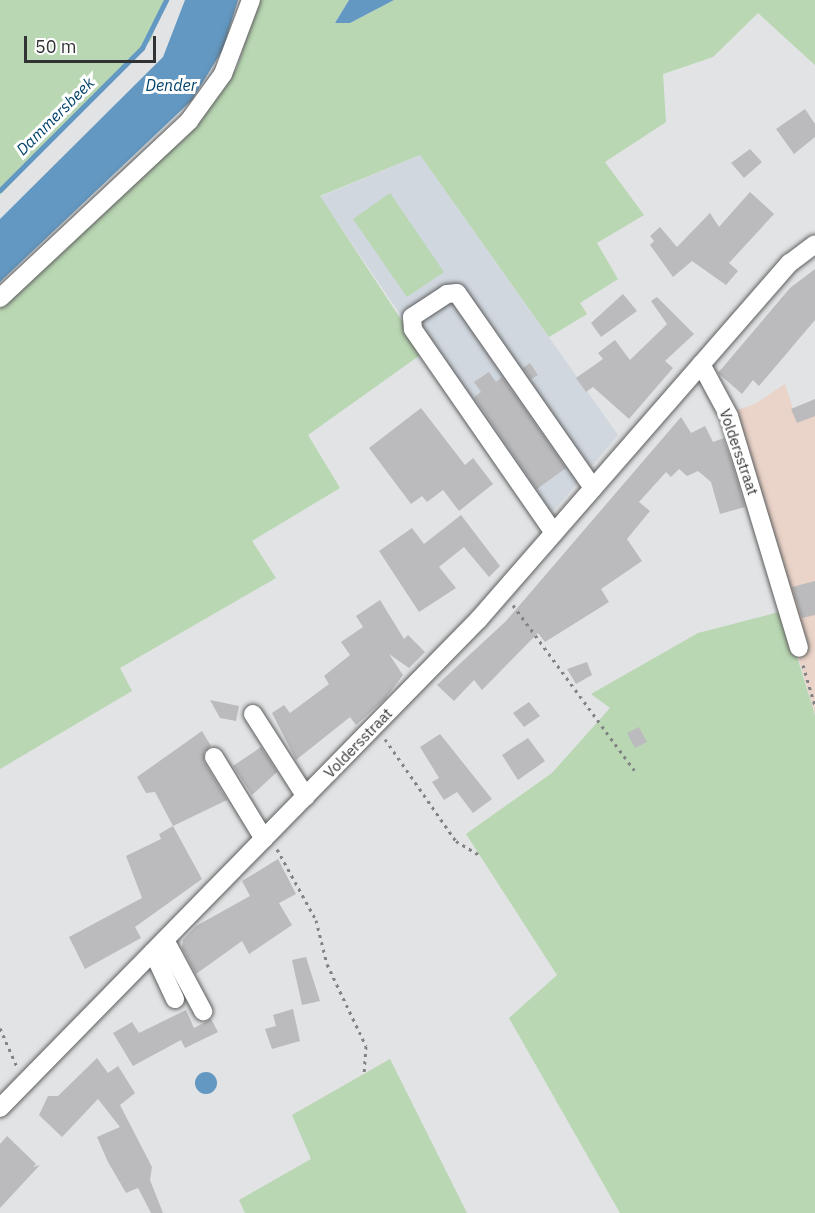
<!DOCTYPE html>
<html>
<head>
<meta charset="utf-8">
<style>
  body { margin:0 }
  #map { position:relative; width:815px; height:1213px; overflow:hidden; background:#e1e3e4; font-family:"IBM Plex Sans",sans-serif }
  div>[style] { position:absolute }
  .built>* { inset:0; background:#d0d7de }
  .industrial>* { inset:0; background:#ead3c8 }
  .green>* { inset:0; background:#b9d7b2 }
  .water>* { inset:0; background:#6398c2 }
  .round { border-radius:50% }
  .stream>* { height:5px; margin:-2.5px; padding:0 2.5px; transform-origin:2.5px; border-radius:2.5px; background:#6398c2 }
  .building>* { inset:0; background:#bbbbbd }
  .path>* { height:3px; margin-top:-1.5px; transform-origin:0; background:repeating-linear-gradient(90deg,#818384 0 3px,transparent 0 7.5px) }
  .roads { filter:drop-shadow(0 0 2px #5d5e5f) drop-shadow(0 0 2px #5d5e5f) }
  .minor>* { height:18px; margin:-9px; padding:0 9px; transform-origin:9px; border-radius:9px; background:#fff }
  span { translate:-50% -50%; white-space:nowrap; text-align:center; line-height:1.15; -webkit-text-stroke:6px #fff; paint-order:stroke }
  .street-label { font-size:15px; color:#323334 }
  .water-label { font-size:16px; color:#00436b; font-style:italic }
  .scale { position:absolute; left:24px; top:36px; width:132px; height:27px; box-sizing:border-box; border:3px solid #323334; border-top:0; padding-left:8px; font-size:18px; line-height:21px; white-space:nowrap; color:#323334; -webkit-text-stroke:4px #fff; paint-order:stroke }
</style>
</head>
<body>
<div id="map">
  <div class="built">
    <div style="clip-path:polygon(420px 155px,618px 435px,543px 523px,320px 197px)"></div>
  </div>
  <div class="industrial">
    <div style="clip-path:polygon(785px 384px,796px 418px,815px 411px,815px 714px,726px 414px,755px 404px)"></div>
  </div>
  <div class="green">
    <div style="clip-path:polygon(0 0,165px 0,151px 40px,0 195px)"></div>
    <div style="clip-path:polygon(259px 0,349px 0,335px 23px,350px 23px,394px 0,815px 0,815px 65px,758px 13px,713px 57px,663px 74px,666px 122px,605px 162px,644px 215px,597px 243px,618px 279px,580px 303px,587px 314px,549px 337px,420px 155px,320px 196px,423px 353px,308px 435px,340px 488px,252px 541px,276px 578px,120px 668px,132px 691px,0 769px,0 305px,191px 129px,237px 68px)"></div>
    <div style="clip-path:polygon(390px 193px,444px 272px,407px 297px,353px 219px)"></div>
    <div style="clip-path:polygon(783px 611px,815px 715px,815px 1213px,620px 1213px,509px 1018px,557px 975px,466px 834px,552px 773px,610px 708px,591px 694px,698px 633px)"></div>
    <div style="clip-path:polygon(390px 1059px,467px 1213px,245px 1213px,239px 1200px,311px 1159px,292px 1115px)"></div>
  </div>
  <div class="water">
    <div style="clip-path:polygon(185px 0,238px 0,223px 49px,192px 100px,0 282px,0 219px,163px 57px)"></div>
    <div style="clip-path:polygon(349px 0,394px 0,350px 23px,335px 23px)"></div>
    <div class="round" style="left:195px;top:1072px;width:22px;height:22px"></div>
  </div>
  <div class="stream">
    <div style="left:0;top:190px;width:201px;rotate:-45deg"></div>
    <div style="left:142px;top:48px;width:54px;rotate:-63.4deg"></div>
  </div>
  <div class="building">
    <div style="clip-path:polygon(805px 109px,815px 124px,815px 137px,794px 154px,776px 129px)"></div>
    <div style="clip-path:polygon(750px 149px,762px 162px,744px 178px,731px 163px)"></div>
    <div style="clip-path:polygon(750px 192px,774px 214px,729px 263px,738px 271px,726px 285px,692px 261px,673px 277px,650px 245px,654px 241px,650px 236px,660px 227px,677px 247px,710px 213px,719px 227px)"></div>
    <div style="clip-path:polygon(815px 269px,815px 320px,759px 386px,753px 380px,742px 394px,718px 373px,790px 288px)"></div>
    <div style="clip-path:polygon(623px 294px,637px 311px,601px 337px,591px 323px)"></div>
    <div style="clip-path:polygon(657px 297px,694px 334px,665px 361px,673px 368px,629px 419px,593px 387px,586px 392px,576px 378px,603px 359px,598px 353px,615px 340px,630px 360px,664px 327px,667px 324px,651px 301px)"></div>
    <div style="clip-path:polygon(530px 363px,538px 375px,531px 379px,523px 368px)"></div>
    <div style="clip-path:polygon(489px 372px,496px 382px,502px 377px,566px 468px,537px 489px,474px 397px,481px 392px,474px 382px)"></div>
    <div style="clip-path:polygon(815px 399px,815px 416px,797px 423px,791px 409px)"></div>
    <div style="clip-path:polygon(421px 408px,465px 465px,473px 458px,493px 484px,459px 511px,443px 490px,427px 502px,422px 496px,411px 504px,369px 448px)"></div>
    <div style="clip-path:polygon(681px 417px,691px 433px,705px 426px,713px 442px,724px 438px,745px 507px,720px 514px,711px 482px,698px 471px,687px 476px,679px 469px,671px 477px,666px 472px,639px 502px,650px 511px,627px 539px,642px 561px,601px 589px,609px 602px,545px 642px,538px 633px,482px 690px,474px 680px,454px 701px,437px 685px,506px 621px)"></div>
    <div style="clip-path:polygon(461px 515px,500px 566px,489px 577px,464px 547px,439px 567px,456px 588px,419px 612px,379px 551px,412px 528px,424px 544px)"></div>
    <div style="clip-path:polygon(815px 581px,815px 615px,802px 618px,792px 587px)"></div>
    <div style="clip-path:polygon(380px 600px,404px 639px,408px 635px,425px 652px,409px 668px,389px 654px,403px 675px,385px 699px,356px 725px,350px 717px,296px 760px,272px 713px,284px 705px,290px 713px,329px 684px,324px 676px,350px 655px,341px 642px,363px 627px,356px 616px)"></div>
    <div style="clip-path:polygon(587px 662px,592px 675px,576px 684px,567px 669px)"></div>
    <div style="clip-path:polygon(210px 700px,239px 706px,236px 721px,220px 718px)"></div>
    <div style="clip-path:polygon(529px 702px,540px 716px,524px 727px,513px 713px)"></div>
    <div style="clip-path:polygon(639px 727px,647px 742px,635px 748px,627px 733px)"></div>
    <div style="clip-path:polygon(202px 731px,211px 746px,204px 752px,204px 762px,227px 800px,173px 826px,155px 792px,146px 793px,137px 777px)"></div>
    <div style="clip-path:polygon(440px 734px,492px 799px,473px 813px,457px 792px,444px 800px,432px 782px,439px 778px,420px 747px)"></div>
    <div style="clip-path:polygon(528px 738px,545px 761px,518px 780px,502px 755px)"></div>
    <div style="clip-path:polygon(261px 747px,277px 772px,252px 795px,233px 766px)"></div>
    <div style="clip-path:polygon(173px 826px,202px 879px,135px 927px,141px 938px,85px 969px,69px 937px,142px 898px,126px 856px,161px 839px,159px 834px)"></div>
    <div style="clip-path:polygon(278px 859px,296px 894px,279px 903px,292px 925px,249px 954px,242px 941px,196px 974px,182px 948px,183px 940px,196px 926px,250px 896px,242px 881px)"></div>
    <div style="clip-path:polygon(306px 957px,320px 1001px,302px 1005px,292px 960px)"></div>
    <div style="clip-path:polygon(293px 1009px,300px 1041px,272px 1049px,265px 1029px,276px 1026px,273px 1015px)"></div>
    <div style="clip-path:polygon(186px 1010px,194px 1028px,211px 1019px,218px 1032px,185px 1048px,181px 1040px,133px 1066px,113px 1033px,132px 1022px,139px 1033px)"></div>
    <div style="clip-path:polygon(97px 1058px,108px 1073px,118px 1066px,135px 1093px,120px 1105px,152px 1167px,150px 1180px,163px 1213px,151px 1213px,138px 1188px,126px 1193px,108px 1162px,97px 1137px,120px 1127px,98px 1099px,62px 1137px,39px 1115px,48px 1096px,58px 1096px)"></div>
    <div style="clip-path:polygon(7px 1136px,36px 1164px,33px 1167px,40px 1165px,0 1208px,0 1144px)"></div>
  </div>
  <div class="path">
    <div style="left:513px;top:605px;width:205px;rotate:53.7deg"></div>
    <div style="left:803px;top:665px;width:43px;rotate:73.7deg"></div>
    <div style="left:385px;top:739px;width:124px;rotate:55.2deg"></div>
    <div style="left:456px;top:841px;width:27px;rotate:31deg"></div>
    <div style="left:277px;top:849px;width:81px;rotate:61.2deg"></div>
    <div style="left:316px;top:920px;width:45px;rotate:76deg"></div>
    <div style="left:327px;top:964px;width:91px;rotate:64.6deg"></div>
    <div style="left:366px;top:1046px;width:28px;rotate:94deg"></div>
    <div style="left:0;top:1028px;width:43px;rotate:66.4deg"></div>
  </div>
  <div class="roads">
    <div class="minor">
      <div style="left:0;top:298px;width:259px;rotate:-43.1deg"></div>
      <div style="left:189px;top:121px;width:58px;rotate:-54.1deg"></div>
      <div style="left:223px;top:74px;width:79px;rotate:-69.3deg"></div>
      <div style="left:701px;top:364px;width:59px;rotate:61.7deg"></div>
      <div style="left:729px;top:416px;width:242px;rotate:73.2deg"></div>
      <div style="left:554px;top:533px;width:248px;rotate:-124.7deg"></div>
      <div style="left:413px;top:329px;width:12px;rotate:-95deg"></div>
      <div style="left:412px;top:317px;width:42px;rotate:-33.3deg"></div>
      <div style="left:447px;top:294px;width:10px;rotate:-6deg"></div>
      <div style="left:457px;top:293px;width:238px;rotate:55.1deg"></div>
      <div style="left:253px;top:714px;width:98px;rotate:57.4deg"></div>
      <div style="left:214px;top:757px;width:96px;rotate:58.6deg"></div>
      <div style="left:165px;top:940px;width:81px;rotate:61.8deg"></div>
      <div style="left:153px;top:952px;width:52px;rotate:64.9deg"></div>
      <div style="left:0;top:1108px;width:685px;rotate:-45.59deg"></div>
      <div style="left:479px;top:619px;width:473px;rotate:-48.9deg"></div>
      <div style="left:790px;top:263px;width:31px;rotate:-37deg"></div>
    </div>
  </div>
  <div class="street-label">
    <span style="left:739px;top:452px;rotate:71deg">Voldersstraat</span>
    <span style="left:358px;top:743px;rotate:-46deg">Voldersstraat</span>
  </div>
  <div class="water-label">
    <span style="left:171px;top:85px">Dender</span>
    <span style="left:55px;top:116px;rotate:-45deg">Dammersbeek</span>
  </div>
  <div class="scale">50 m</div>
</div>
</body>
</html>
